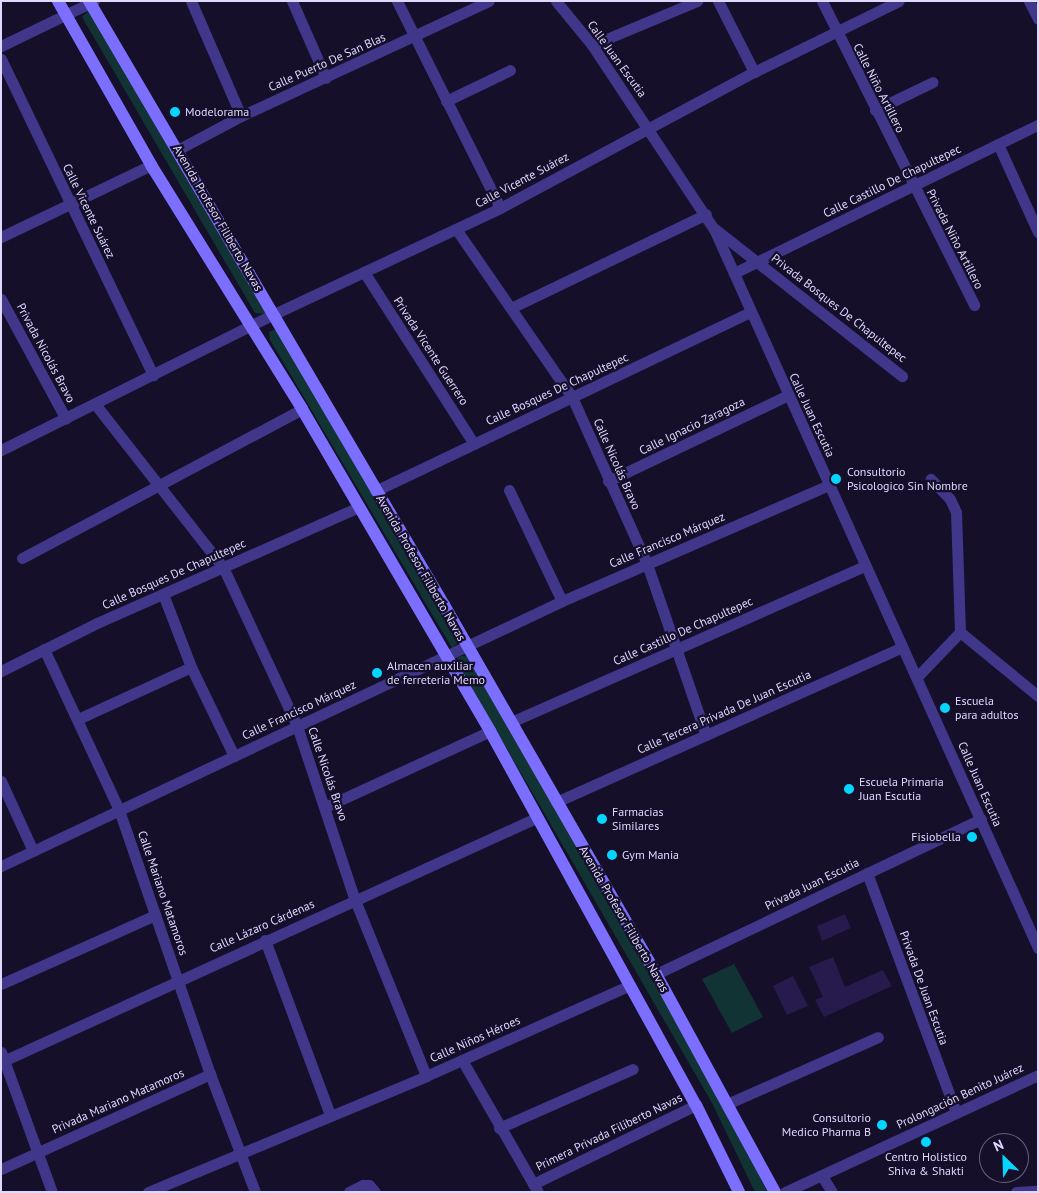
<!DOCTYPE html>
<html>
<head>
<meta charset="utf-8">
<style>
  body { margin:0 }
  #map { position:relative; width:1039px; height:1193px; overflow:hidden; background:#150f2a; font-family:"PT Sans",sans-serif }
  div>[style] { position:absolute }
  .green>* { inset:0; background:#113334 }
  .building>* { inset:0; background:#271a4c }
  .minor>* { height:11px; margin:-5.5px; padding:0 5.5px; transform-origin:5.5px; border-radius:5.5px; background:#40378b }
  .secondary>* { height:12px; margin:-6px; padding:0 6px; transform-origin:6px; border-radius:6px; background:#7c6fff }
  .dots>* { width:14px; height:14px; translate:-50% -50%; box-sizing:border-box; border:2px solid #150f2a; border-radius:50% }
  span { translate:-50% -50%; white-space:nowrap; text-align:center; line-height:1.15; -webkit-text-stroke:4.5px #150f2a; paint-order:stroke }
  .street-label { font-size:12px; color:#dfd8ff }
  .poi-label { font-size:12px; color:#dfd8ff }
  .left { translate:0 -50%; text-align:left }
  .right { translate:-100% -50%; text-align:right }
  .frame { position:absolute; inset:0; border:2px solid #dfd8ff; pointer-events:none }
  .north { position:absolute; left:979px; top:1133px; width:50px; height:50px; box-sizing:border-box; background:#150f2a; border:1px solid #665f7f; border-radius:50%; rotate:336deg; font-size:14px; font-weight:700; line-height:20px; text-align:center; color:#dfd8ff }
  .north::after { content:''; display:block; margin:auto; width:18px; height:22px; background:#04d5ff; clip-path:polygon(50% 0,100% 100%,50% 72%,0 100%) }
</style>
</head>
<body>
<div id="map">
  <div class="green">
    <div style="clip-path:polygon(88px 11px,266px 314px,255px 313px,82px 17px)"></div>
    <div style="clip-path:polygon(276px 329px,457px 637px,457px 644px,452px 648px,270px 340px,269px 332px)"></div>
    <div style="clip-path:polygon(467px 655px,722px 1097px,767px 1192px,755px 1192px,712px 1103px,459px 666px,458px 657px)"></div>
    <div style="clip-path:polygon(734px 964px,763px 1017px,732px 1033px,702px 979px)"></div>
  </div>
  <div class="building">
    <div style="clip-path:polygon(845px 914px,851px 928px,822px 941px,817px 926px)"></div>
    <div style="clip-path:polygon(833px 957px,845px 987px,883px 970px,892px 986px,824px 1017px,815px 1000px,823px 997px,809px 967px)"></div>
    <div style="clip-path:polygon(793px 976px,808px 1006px,787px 1015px,773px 986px)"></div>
  </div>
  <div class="minor">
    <div style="left:191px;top:1px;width:125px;rotate:66.5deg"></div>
    <div style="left:292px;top:1px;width:84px;rotate:66.2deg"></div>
    <div style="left:397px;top:1px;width:231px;rotate:63.5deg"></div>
    <div style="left:556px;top:1px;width:57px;rotate:50.7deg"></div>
    <div style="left:592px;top:45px;width:221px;rotate:56.5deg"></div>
    <div style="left:714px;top:229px;width:789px;rotate:65.74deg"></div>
    <div style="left:718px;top:1px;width:80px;rotate:63.1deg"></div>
    <div style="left:822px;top:1px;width:340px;rotate:63.4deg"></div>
    <div style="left:1029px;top:1px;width:20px;rotate:63deg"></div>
    <div style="left:592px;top:45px;width:114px;rotate:-22.7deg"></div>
    <div style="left:1px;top:46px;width:103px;rotate:-25.8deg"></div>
    <div style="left:1px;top:59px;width:351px;rotate:64.3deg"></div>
    <div style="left:446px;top:101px;width:71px;rotate:-25.8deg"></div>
    <div style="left:875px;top:110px;width:64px;rotate:-25.8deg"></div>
    <div style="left:998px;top:144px;width:97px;rotate:65.6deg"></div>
    <div style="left:179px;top:149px;width:70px;rotate:-28deg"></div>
    <div style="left:241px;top:116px;width:273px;rotate:-24.9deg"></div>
    <div style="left:456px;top:229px;width:204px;rotate:55.4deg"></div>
    <div style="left:572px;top:397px;width:183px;rotate:65.8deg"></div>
    <div style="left:647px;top:564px;width:181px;rotate:71deg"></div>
    <div style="left:715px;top:229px;width:238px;rotate:38.2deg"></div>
    <div style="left:1px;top:237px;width:166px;rotate:-25.6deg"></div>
    <div style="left:364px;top:272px;width:204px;rotate:57.4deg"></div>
    <div style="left:734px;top:273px;width:338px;rotate:-26deg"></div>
    <div style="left:1px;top:299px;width:136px;rotate:61.6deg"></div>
    <div style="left:513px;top:307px;width:214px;rotate:-25.7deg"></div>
    <div style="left:95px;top:404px;width:207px;rotate:51.9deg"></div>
    <div style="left:223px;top:567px;width:175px;rotate:65deg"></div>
    <div style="left:297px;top:726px;width:183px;rotate:71.6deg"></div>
    <div style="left:355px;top:900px;width:190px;rotate:68deg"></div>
    <div style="left:1px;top:450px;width:305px;rotate:-26.5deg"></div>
    <div style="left:274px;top:314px;width:250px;rotate:-25.1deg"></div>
    <div style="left:500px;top:208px;width:288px;rotate:-28.2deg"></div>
    <div style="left:754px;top:72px;width:161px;rotate:-26.1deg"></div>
    <div style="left:608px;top:481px;width:199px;rotate:-25.5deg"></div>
    <div style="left:509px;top:490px;width:123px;rotate:64.5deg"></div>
    <div style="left:375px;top:491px;width:416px;rotate:-25.5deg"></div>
    <div style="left:22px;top:558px;width:317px;rotate:-28deg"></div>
    <div style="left:163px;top:594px;width:78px;rotate:69deg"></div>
    <div style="left:191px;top:667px;width:99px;rotate:64.2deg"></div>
    <div style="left:960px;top:632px;width:101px;rotate:39.4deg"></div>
    <div style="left:44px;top:649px;width:178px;rotate:65deg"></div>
    <div style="left:119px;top:810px;width:279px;rotate:71deg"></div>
    <div style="left:210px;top:1074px;width:126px;rotate:69.1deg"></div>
    <div style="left:1px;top:671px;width:107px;rotate:-26.6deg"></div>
    <div style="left:97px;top:623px;width:287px;rotate:-23.9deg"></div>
    <div style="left:917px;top:677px;width:62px;rotate:-46.3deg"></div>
    <div style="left:960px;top:632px;width:120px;rotate:-91.9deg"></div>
    <div style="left:956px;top:512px;width:14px;rotate:-115deg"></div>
    <div style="left:950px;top:499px;width:28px;rotate:-134deg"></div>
    <div style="left:78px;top:719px;width:124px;rotate:-24.7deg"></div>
    <div style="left:511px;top:722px;width:387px;rotate:-23.8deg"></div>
    <div style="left:1px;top:781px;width:77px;rotate:65.4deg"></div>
    <div style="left:556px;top:802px;width:379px;rotate:-24.1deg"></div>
    <div style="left:325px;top:807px;width:182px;rotate:-24.7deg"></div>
    <div style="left:1px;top:866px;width:620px;rotate:-25.28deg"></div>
    <div style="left:562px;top:601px;width:291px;rotate:-23.5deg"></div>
    <div style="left:867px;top:873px;width:255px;rotate:69.6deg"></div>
    <div style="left:265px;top:940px;width:187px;rotate:69.6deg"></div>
    <div style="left:656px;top:974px;width:360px;rotate:-25.5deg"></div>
    <div style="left:1px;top:984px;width:169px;rotate:-24.1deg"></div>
    <div style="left:1px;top:1052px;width:149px;rotate:70deg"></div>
    <div style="left:462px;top:1060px;width:152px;rotate:60.1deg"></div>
    <div style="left:1px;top:1062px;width:588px;rotate:-24.52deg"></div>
    <div style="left:727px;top:1104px;width:165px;rotate:-23.9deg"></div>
    <div style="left:499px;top:1128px;width:146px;rotate:-23.8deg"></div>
    <div style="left:1px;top:1169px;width:230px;rotate:-24.4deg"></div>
    <div style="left:822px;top:1176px;width:19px;rotate:58deg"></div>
    <div style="left:533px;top:1184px;width:181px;rotate:-25.9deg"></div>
    <div style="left:148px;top:1192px;width:301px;rotate:-22.6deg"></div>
    <div style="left:426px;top:1076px;width:223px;rotate:-24deg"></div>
    <div style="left:349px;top:1192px;width:16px;rotate:-27deg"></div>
    <div style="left:363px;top:1185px;width:6px"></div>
    <div style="left:369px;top:1185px;width:9px;rotate:49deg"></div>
    <div style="left:785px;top:1192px;width:279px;rotate:-24.8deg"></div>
    <div style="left:1016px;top:1192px;width:22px;rotate:-3deg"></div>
  </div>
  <div class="secondary">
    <div style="left:58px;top:1px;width:189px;rotate:60.4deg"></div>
    <div style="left:151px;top:165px;width:287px;rotate:58.2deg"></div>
    <div style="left:302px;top:409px;width:373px;rotate:59.7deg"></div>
    <div style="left:490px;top:731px;width:427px;rotate:61.2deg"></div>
    <div style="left:696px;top:1105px;width:97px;rotate:63.7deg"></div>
    <div style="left:89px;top:1px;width:701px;rotate:59.56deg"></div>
    <div style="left:444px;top:605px;width:426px;rotate:60.1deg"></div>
    <div style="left:656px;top:974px;width:248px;rotate:61.4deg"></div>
  </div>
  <div class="dots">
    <div style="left:175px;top:112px;background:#04d5ff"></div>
    <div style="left:836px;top:479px;background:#04d5ff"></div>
    <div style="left:377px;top:673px;background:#04d5ff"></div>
    <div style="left:945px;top:708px;background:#04d5ff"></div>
    <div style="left:849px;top:789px;background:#04d5ff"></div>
    <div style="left:602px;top:819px;background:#04d5ff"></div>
    <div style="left:972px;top:837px;background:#04d5ff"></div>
    <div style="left:612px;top:855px;background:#04d5ff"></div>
    <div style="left:882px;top:1125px;background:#04d5ff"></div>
    <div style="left:926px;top:1142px;background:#04d5ff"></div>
  </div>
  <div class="street-label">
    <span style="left:617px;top:59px;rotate:54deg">Calle Juan Escutia</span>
    <span style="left:327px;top:62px;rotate:-24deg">Calle Puerto De San Blas</span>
    <span style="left:879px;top:88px;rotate:63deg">Calle Niño Artillero</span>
    <span style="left:522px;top:180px;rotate:-28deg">Calle Vicente Suárez</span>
    <span style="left:892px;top:181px;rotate:-26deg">Calle Castillo De Chapultepec</span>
    <span style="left:89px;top:211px;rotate:64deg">Calle Vicente Suárez</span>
    <span style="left:218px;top:218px;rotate:60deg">Avenida Profesor Filiberto Navas</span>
    <span style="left:955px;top:239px;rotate:63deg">Privada Niño Artillero</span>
    <span style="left:839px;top:308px;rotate:38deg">Privada Bosques De Chapultepec</span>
    <span style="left:431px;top:351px;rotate:57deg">Privada Vicente Guerrero</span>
    <span style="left:46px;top:353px;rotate:62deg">Privada Nicolás Bravo</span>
    <span style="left:557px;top:389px;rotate:-25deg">Calle Bosques De Chapultepec</span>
    <span style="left:812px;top:415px;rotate:65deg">Calle Juan Escutia</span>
    <span style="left:692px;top:426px;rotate:-26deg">Calle Ignacio Zaragoza</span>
    <span style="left:617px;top:464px;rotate:66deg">Calle Nicolás Bravo</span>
    <span style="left:667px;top:540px;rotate:-23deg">Calle Francisco Márquez</span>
    <span style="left:421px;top:568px;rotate:60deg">Avenida Profesor Filiberto Navas</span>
    <span style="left:174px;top:574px;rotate:-24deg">Calle Bosques De Chapultepec</span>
    <span style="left:683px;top:631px;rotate:-24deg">Calle Castillo De Chapultepec</span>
    <span style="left:299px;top:710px;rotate:-25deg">Calle Francisco Márquez</span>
    <span style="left:724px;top:712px;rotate:-24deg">Calle Tercera Privada De Juan Escutia</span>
    <span style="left:328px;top:774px;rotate:71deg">Calle Nicolás Bravo</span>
    <span style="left:980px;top:784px;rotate:66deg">Calle Juan Escutia</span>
    <span style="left:812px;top:884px;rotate:-26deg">Privada Juan Escutia</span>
    <span style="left:163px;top:893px;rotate:71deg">Calle Mariano Matamoros</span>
    <span style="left:624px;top:919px;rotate:60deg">Avenida Profesor Filiberto Navas</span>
    <span style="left:262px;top:926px;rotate:-24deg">Calle Lázaro Cárdenas</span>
    <span style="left:924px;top:988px;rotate:70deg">Privada De Juan Escutia</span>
    <span style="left:475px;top:1039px;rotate:-24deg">Calle Niños Héroes</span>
    <span style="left:960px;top:1096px;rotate:-25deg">Prolongación Benito Juárez</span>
    <span style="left:118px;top:1101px;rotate:-24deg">Privada Mariano Matamoros</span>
    <span style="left:609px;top:1132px;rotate:-26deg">Primera Privada Filiberto Navas</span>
  </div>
  <div class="poi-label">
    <span class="left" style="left:185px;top:112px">Modelorama</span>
    <span class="left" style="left:847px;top:479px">Consultorio<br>Psicologico Sin Nombre</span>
    <span class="left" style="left:387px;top:673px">Almacen auxiliar<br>de ferreteria Memo</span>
    <span class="left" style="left:955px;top:708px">Escuela<br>para adultos</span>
    <span class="left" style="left:859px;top:789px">Escuela Primaria<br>Juan Escutia</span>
    <span class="left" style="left:612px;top:819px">Farmacias<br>Similares</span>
    <span class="right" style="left:961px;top:837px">Fisiobella</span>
    <span class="left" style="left:622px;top:855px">Gym Mania</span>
    <span class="right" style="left:871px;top:1125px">Consultorio<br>Medico Pharma B</span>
    <span style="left:926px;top:1164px">Centro Holistico<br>Shiva &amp; Shakti</span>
  </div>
  <div class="frame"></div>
  <div class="north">N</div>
</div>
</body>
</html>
